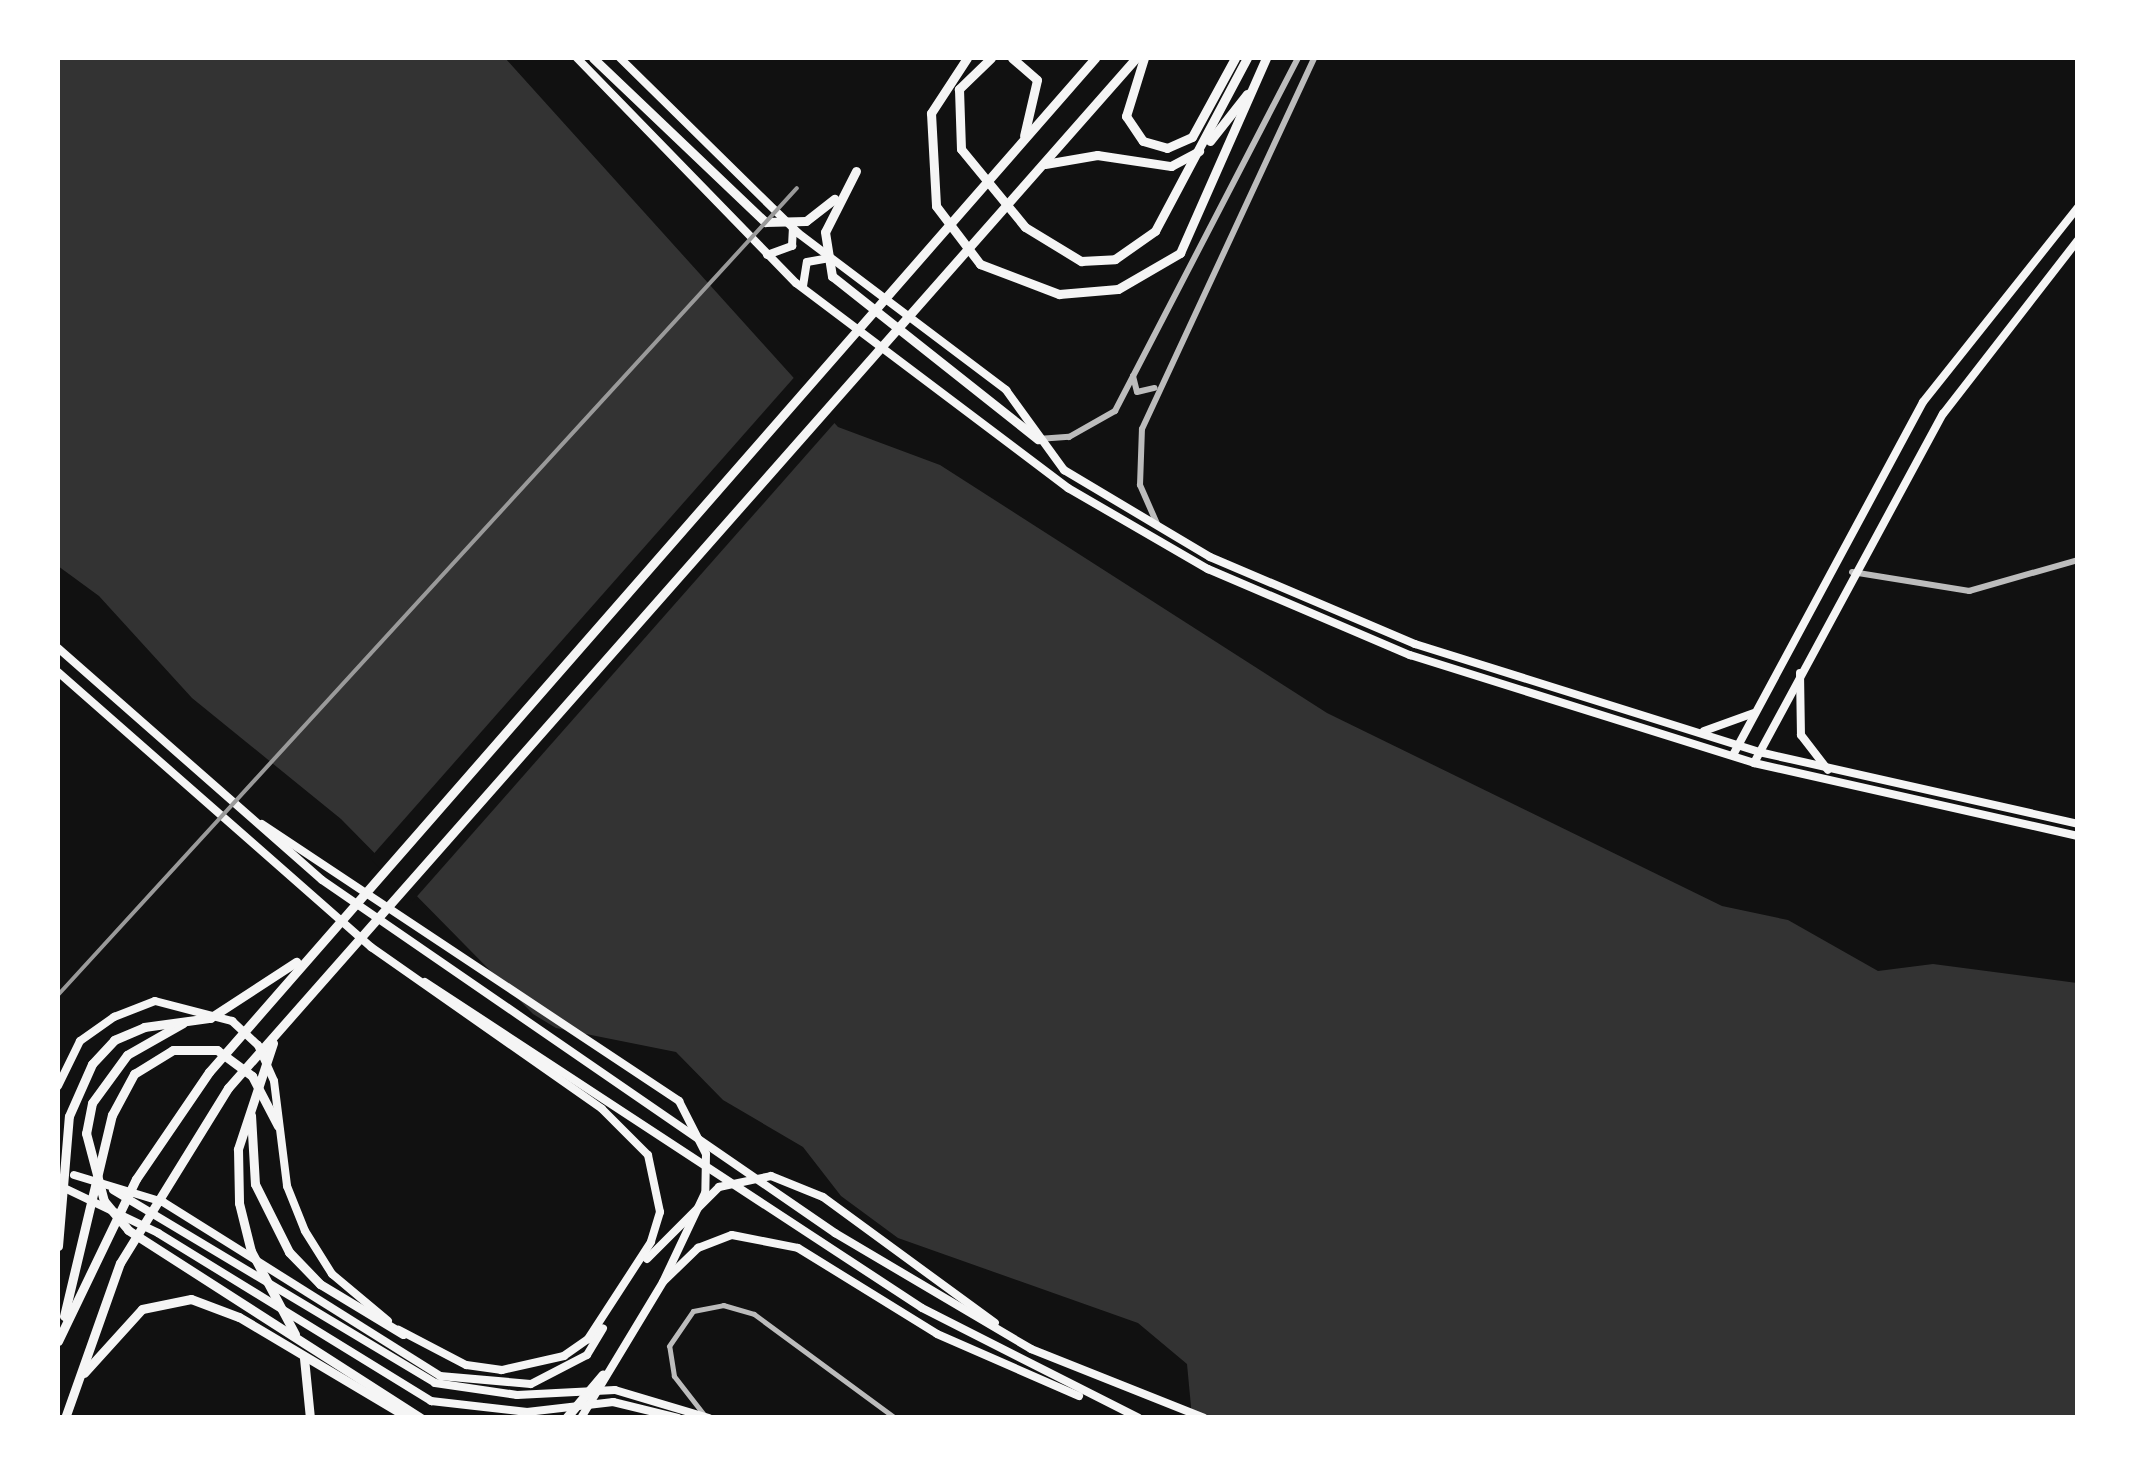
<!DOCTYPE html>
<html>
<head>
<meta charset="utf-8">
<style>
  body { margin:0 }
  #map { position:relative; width:2135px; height:1475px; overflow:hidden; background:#111; font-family:Raleway,sans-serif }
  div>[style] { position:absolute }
  .water>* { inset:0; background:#333 }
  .pier>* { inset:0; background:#111 }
  .minor>* { height:5px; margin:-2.5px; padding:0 2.5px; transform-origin:2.5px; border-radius:2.5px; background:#bcbcbc }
  .tertiary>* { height:6px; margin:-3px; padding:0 3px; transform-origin:3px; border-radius:3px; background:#bcbcbc }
  .secondary>* { height:8px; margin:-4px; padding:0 4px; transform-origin:4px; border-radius:4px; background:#f5f5f5 }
  .primary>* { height:8px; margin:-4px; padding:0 4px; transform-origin:4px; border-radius:4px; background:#f5f5f5 }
  .trunk>* { height:9px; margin:-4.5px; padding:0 4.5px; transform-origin:4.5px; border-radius:4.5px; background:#f5f5f5 }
  .rail>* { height:4px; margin:-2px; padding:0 2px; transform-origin:2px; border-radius:2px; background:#9a9a9a }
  span { translate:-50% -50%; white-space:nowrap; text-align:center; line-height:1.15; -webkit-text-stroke:8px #fff; paint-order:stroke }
  .frame { position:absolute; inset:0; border:60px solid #fff; pointer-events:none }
</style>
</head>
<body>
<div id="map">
  <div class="water">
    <div style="clip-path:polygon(58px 58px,505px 58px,838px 427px,940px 465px,1327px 713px,1722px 906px,1788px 920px,1878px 971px,1933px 964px,2077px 983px,2077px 1417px,1192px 1417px,1187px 1364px,1138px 1323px,898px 1238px,841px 1196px,803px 1147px,723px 1100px,676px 1052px,556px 1028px,533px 1014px,341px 819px,192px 698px,99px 596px,58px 566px)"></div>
  </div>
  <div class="pier">
    <div style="clip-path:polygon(798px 373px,838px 419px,412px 902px,370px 858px)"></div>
  </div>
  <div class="minor">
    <div style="left:705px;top:1416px;width:51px;rotate:-127.8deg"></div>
    <div style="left:674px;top:1376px;width:30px;rotate:-99deg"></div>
    <div style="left:669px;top:1346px;width:42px;rotate:-55.6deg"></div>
    <div style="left:693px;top:1311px;width:31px;rotate:-11deg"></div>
    <div style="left:723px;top:1305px;width:32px;rotate:16deg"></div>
    <div style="left:754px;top:1314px;width:175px;rotate:36.4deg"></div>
  </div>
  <div class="tertiary">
    <div style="left:1133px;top:376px;width:16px;rotate:76deg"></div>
    <div style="left:1137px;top:392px;width:18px;rotate:-13deg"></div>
    <div style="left:1038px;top:439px;width:31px;rotate:-4deg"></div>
    <div style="left:1069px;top:437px;width:53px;rotate:-29.5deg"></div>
    <div style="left:1115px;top:411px;width:398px;rotate:-62.6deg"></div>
    <div style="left:1158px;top:526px;width:45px;rotate:-113.7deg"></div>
    <div style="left:1140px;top:485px;width:56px;rotate:-88deg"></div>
    <div style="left:1142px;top:429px;width:409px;rotate:-65.1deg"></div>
    <div style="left:1852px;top:572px;width:119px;rotate:9.2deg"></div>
    <div style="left:1969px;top:591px;width:113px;rotate:-15.9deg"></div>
  </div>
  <div class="secondary">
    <div style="left:1733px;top:755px;width:401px;rotate:-61.7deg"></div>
    <div style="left:1923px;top:402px;width:249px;rotate:-51.5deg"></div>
    <div style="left:1754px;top:763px;width:397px;rotate:-61.6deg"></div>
    <div style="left:1943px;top:414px;width:220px;rotate:-52.2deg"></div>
    <div style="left:58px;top:1185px;width:111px;rotate:25.6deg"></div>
    <div style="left:158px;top:1233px;width:321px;rotate:31.6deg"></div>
    <div style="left:431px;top:1401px;width:97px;rotate:6.5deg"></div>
    <div style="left:527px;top:1412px;width:87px;rotate:-6.6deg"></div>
    <div style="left:613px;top:1402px;width:67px;rotate:13.8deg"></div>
    <div style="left:113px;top:1190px;width:375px;rotate:30.9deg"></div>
    <div style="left:435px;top:1383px;width:83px;rotate:8.3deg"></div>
    <div style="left:517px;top:1395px;width:98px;rotate:-2.9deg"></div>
    <div style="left:615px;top:1390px;width:98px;rotate:16.6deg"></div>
  </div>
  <div class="primary">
    <div style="left:577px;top:58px;width:314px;rotate:45.8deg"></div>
    <div style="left:796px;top:283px;width:341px;rotate:37deg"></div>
    <div style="left:1068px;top:488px;width:162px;rotate:30.1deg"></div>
    <div style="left:1208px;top:569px;width:220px;rotate:23.1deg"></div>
    <div style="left:1410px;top:655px;width:361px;rotate:17.4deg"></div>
    <div style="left:1754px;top:763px;width:332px;rotate:12.7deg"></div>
    <div style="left:620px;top:58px;width:250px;rotate:44.5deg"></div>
    <div style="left:798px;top:233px;width:261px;rotate:37deg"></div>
    <div style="left:1006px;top:390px;width:99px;rotate:54.1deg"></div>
    <div style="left:1064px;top:470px;width:170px;rotate:30.8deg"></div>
    <div style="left:1210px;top:557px;width:223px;rotate:23deg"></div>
    <div style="left:1415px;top:644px;width:361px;rotate:17.4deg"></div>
    <div style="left:1759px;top:752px;width:327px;rotate:12.7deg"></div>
    <div style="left:767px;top:255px;width:27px;rotate:-20deg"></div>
    <div style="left:792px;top:246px;width:17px;rotate:-87deg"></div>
    <div style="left:803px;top:286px;width:24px;rotate:-81deg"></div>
    <div style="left:807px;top:262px;width:23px;rotate:-10deg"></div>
    <div style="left:58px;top:648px;width:351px;rotate:41.3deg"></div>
    <div style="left:322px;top:880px;width:623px;rotate:34.53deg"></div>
    <div style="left:835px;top:1233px;width:228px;rotate:30.6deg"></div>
    <div style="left:1031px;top:1349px;width:186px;rotate:21.7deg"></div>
    <div style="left:58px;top:672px;width:417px;rotate:41.3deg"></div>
    <div style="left:371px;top:947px;width:282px;rotate:35deg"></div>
    <div style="left:602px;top:1109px;width:65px;rotate:45deg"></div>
    <div style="left:648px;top:1155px;width:58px;rotate:78.1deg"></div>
    <div style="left:660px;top:1212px;width:31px;rotate:107deg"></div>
    <div style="left:651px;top:1242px;width:116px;rotate:123deg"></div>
    <div style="left:588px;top:1339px;width:29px;rotate:145deg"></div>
    <div style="left:564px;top:1356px;width:64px;rotate:167.3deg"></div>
    <div style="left:502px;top:1370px;width:36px;rotate:-172deg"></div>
    <div style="left:466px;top:1365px;width:76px;rotate:-152.4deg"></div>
    <div style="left:1800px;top:673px;width:62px;rotate:89.1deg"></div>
    <div style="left:1801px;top:735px;width:44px;rotate:52.4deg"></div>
    <div style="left:1704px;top:731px;width:53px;rotate:-19.8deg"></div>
    <div style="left:262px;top:824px;width:501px;rotate:33.59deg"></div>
    <div style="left:679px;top:1101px;width:59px;rotate:63deg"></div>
    <div style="left:706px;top:1154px;width:39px;rotate:91deg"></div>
    <div style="left:705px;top:1193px;width:98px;rotate:115.3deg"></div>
    <div style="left:425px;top:982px;width:594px;rotate:33.26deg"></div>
    <div style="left:922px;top:1308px;width:243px;rotate:26.9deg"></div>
    <div style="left:58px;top:1086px;width:50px;rotate:-63.9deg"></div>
    <div style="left:80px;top:1041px;width:42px;rotate:-35.2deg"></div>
    <div style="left:114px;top:1017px;width:44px;rotate:-21.3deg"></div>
    <div style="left:155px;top:1001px;width:80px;rotate:14.6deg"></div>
    <div style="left:232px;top:1021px;width:35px;rotate:43deg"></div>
    <div style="left:258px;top:1045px;width:39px;rotate:66deg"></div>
    <div style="left:274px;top:1081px;width:106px;rotate:82.9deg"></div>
    <div style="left:287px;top:1186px;width:48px;rotate:68.2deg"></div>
    <div style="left:305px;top:1231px;width:51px;rotate:57.9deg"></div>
    <div style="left:332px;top:1274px;width:73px;rotate:40deg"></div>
    <div style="left:74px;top:1175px;width:93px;rotate:16.9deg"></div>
    <div style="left:163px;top:1202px;width:327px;rotate:32.1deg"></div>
    <div style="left:440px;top:1376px;width:91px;rotate:5deg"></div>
    <div style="left:531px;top:1384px;width:63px;rotate:-27.4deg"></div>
    <div style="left:587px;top:1355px;width:31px;rotate:-59deg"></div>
    <div style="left:647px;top:1259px;width:102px;rotate:-45deg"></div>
    <div style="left:719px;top:1187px;width:53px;rotate:-11.9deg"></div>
    <div style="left:771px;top:1176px;width:56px;rotate:22deg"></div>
    <div style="left:823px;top:1197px;width:213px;rotate:36.2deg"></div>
    <div style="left:581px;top:1418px;width:159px;rotate:-58.9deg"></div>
    <div style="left:663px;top:1282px;width:49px;rotate:-44.2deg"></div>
    <div style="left:698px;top:1248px;width:36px;rotate:-21deg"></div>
    <div style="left:732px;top:1235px;width:67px;rotate:11.1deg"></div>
    <div style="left:798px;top:1248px;width:163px;rotate:31.7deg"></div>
    <div style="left:937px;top:1334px;width:155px;rotate:23.6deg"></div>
  </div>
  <div class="trunk">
    <div style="left:593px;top:58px;width:238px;rotate:43.6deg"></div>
    <div style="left:765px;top:222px;width:41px;rotate:-1.4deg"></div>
    <div style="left:806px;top:221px;width:36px;rotate:-38deg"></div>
    <div style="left:967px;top:58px;width:66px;rotate:123.2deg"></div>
    <div style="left:931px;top:113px;width:93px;rotate:86.9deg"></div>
    <div style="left:936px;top:206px;width:73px;rotate:52.8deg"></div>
    <div style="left:980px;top:264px;width:85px;rotate:20.8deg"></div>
    <div style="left:1059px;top:294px;width:59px;rotate:-4.8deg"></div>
    <div style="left:1118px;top:289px;width:72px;rotate:-30.1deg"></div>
    <div style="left:1180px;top:253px;width:213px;rotate:-66.2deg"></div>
    <div style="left:991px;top:58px;width:45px;rotate:135.9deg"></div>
    <div style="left:959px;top:89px;width:60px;rotate:88.1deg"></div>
    <div style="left:961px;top:149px;width:101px;rotate:50.6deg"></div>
    <div style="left:1025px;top:227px;width:66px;rotate:31.3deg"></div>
    <div style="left:1081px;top:261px;width:34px;rotate:-3deg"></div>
    <div style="left:1115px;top:259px;width:49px;rotate:-35deg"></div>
    <div style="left:1155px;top:231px;width:196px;rotate:-62deg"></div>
    <div style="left:1012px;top:58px;width:33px;rotate:41deg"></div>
    <div style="left:1037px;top:80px;width:57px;rotate:103.1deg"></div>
    <div style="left:1144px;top:58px;width:61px;rotate:107.2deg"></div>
    <div style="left:1126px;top:116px;width:30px;rotate:56deg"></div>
    <div style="left:1143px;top:141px;width:25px;rotate:16deg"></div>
    <div style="left:1167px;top:148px;width:27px;rotate:-24deg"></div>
    <div style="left:1192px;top:137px;width:90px;rotate:-61.4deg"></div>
    <div style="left:1210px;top:141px;width:60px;rotate:-51.8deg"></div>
    <div style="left:1045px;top:164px;width:53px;rotate:-9.8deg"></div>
    <div style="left:1097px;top:155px;width:75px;rotate:8.5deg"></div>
    <div style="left:1171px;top:166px;width:32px;rotate:-28deg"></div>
    <div style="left:856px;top:171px;width:68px;rotate:116.9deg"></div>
    <div style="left:825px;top:232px;width:45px;rotate:81deg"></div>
    <div style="left:832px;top:276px;width:263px;rotate:38.4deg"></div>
    <div style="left:183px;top:1023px;width:64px;rotate:150.3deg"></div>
    <div style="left:127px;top:1055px;width:59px;rotate:126.1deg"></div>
    <div style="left:92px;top:1103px;width:31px;rotate:101deg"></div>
    <div style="left:86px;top:1133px;width:70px;rotate:75.2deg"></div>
    <div style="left:104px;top:1201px;width:38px;rotate:50deg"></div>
    <div style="left:128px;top:1230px;width:348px;rotate:32.7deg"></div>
    <div style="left:273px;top:1043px;width:112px;rotate:108.3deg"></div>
    <div style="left:238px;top:1149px;width:54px;rotate:88.9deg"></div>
    <div style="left:239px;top:1203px;width:49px;rotate:76deg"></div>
    <div style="left:251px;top:1251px;width:94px;rotate:62.1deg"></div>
    <div style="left:251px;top:1115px;width:69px;rotate:86.7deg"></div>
    <div style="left:255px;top:1184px;width:76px;rotate:63.4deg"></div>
    <div style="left:289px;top:1252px;width:45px;rotate:45.9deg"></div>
    <div style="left:320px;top:1284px;width:97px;rotate:31.1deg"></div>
    <div style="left:58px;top:1246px;width:130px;rotate:-85.2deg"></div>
    <div style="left:69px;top:1116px;width:57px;rotate:-66.1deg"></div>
    <div style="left:92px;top:1064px;width:33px;rotate:-47deg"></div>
    <div style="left:114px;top:1040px;width:33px;rotate:-23deg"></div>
    <div style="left:144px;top:1027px;width:67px;rotate:-7.8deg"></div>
    <div style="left:210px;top:1018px;width:103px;rotate:-33.1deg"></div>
    <div style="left:64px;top:1316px;width:207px;rotate:-76.6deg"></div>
    <div style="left:112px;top:1115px;width:47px;rotate:-61.8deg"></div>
    <div style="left:134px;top:1074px;width:46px;rotate:-31.6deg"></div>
    <div style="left:173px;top:1050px;width:44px"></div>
    <div style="left:217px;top:1050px;width:44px;rotate:36.6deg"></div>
    <div style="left:252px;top:1076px;width:56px;rotate:62.5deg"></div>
    <div style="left:58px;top:1341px;width:180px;rotate:-64.3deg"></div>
    <div style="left:136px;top:1179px;width:130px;rotate:-55.7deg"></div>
    <div style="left:209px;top:1072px;width:1347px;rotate:-48.85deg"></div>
    <div style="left:304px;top:1358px;width:60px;rotate:84.3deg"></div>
    <div style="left:84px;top:1373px;width:86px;rotate:-47.8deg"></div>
    <div style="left:142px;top:1309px;width:50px;rotate:-11.5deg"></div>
    <div style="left:191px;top:1299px;width:51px;rotate:20.6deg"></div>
    <div style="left:239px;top:1317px;width:198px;rotate:30.7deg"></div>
    <div style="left:65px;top:1418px;width:164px;rotate:-70.5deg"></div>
    <div style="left:120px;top:1263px;width:206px;rotate:-58.3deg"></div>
    <div style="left:228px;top:1088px;width:1373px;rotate:-48.6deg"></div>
    <div style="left:566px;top:1418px;width:57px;rotate:-49.9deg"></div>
  </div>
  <div class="rail">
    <div style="left:58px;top:995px;width:1094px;rotate:-47.52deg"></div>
  </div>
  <div class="frame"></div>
</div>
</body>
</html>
